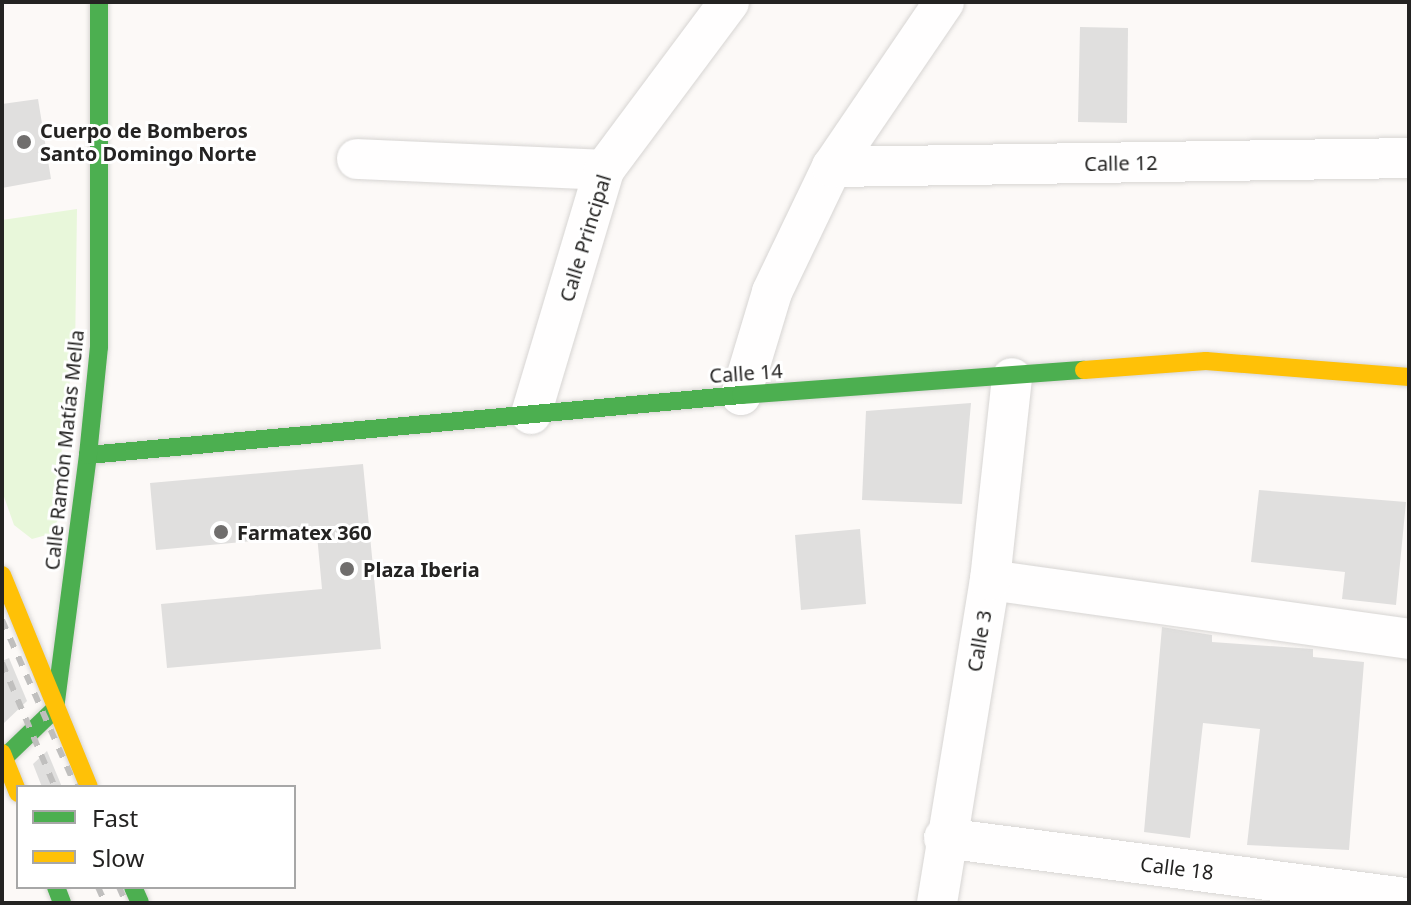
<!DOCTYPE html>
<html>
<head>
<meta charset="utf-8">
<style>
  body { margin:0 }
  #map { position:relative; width:1411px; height:905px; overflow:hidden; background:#fcf9f7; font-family:"Noto Sans",sans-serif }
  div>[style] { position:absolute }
  .green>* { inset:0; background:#e8f7da }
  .building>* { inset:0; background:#e0dfde }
  .roads { filter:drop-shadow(0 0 2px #d7d5d3) drop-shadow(0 0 2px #d7d5d3) }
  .street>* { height:40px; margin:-20px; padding:0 20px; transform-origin:20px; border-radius:20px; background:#fffefe }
  .fast>* { height:18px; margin:-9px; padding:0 9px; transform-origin:9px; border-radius:9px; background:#4caf50 }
  .slow>* { height:18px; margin:-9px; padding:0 9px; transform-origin:9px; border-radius:9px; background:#ffc107 }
  .rail>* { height:6px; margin-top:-3px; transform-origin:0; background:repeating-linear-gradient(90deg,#c0bfbe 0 10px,transparent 0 20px) }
  .dots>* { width:22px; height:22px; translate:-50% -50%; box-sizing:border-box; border:4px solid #fff; border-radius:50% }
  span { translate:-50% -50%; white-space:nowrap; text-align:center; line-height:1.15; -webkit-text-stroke:6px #fff; paint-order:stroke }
  .poi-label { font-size:20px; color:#242322; font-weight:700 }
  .left { translate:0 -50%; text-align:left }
  .street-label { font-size:20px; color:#242322 }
  .frame { position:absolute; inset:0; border:4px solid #242322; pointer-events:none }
  .legend { position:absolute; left:16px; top:785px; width:280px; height:104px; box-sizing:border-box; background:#fff; border:2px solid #a7a7a7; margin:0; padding:10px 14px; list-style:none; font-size:24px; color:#242322 }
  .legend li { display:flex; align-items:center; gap:16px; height:40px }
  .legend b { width:40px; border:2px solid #a7a7a7 }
</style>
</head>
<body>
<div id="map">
  <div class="green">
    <div style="clip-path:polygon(77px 209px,75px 354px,63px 418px,59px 518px,50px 534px,32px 539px,14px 525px,2px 491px,2px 220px)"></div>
  </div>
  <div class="building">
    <div style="clip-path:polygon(1080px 27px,1128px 28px,1127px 123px,1078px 122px)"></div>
    <div style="clip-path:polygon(38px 99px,51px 179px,2px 188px,2px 104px)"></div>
    <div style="clip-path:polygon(971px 403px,962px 504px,862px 500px,866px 411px)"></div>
    <div style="clip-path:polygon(363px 464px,381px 649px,167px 668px,161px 604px,322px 589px,317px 535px,156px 550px,150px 483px)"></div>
    <div style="clip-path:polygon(1259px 490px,1406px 502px,1396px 605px,1342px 599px,1345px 572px,1251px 562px)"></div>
    <div style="clip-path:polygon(860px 529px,866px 604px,801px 610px,795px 535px)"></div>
    <div style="clip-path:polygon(1162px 627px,1212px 635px,1212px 642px,1313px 649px,1313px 657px,1364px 662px,1349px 850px,1247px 845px,1260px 729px,1203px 723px,1190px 838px,1144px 832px)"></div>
    <div style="clip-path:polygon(9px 658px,27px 701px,2px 725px,2px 661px)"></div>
    <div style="clip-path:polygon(47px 751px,62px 787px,42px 787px,33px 764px)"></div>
  </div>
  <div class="roads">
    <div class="street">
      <div style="left:357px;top:159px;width:247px;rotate:2.5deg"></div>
      <div style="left:832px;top:167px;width:577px;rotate:-0.89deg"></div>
      <div style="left:741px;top:395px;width:108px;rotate:-73.2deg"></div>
      <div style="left:772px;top:292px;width:139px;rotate:-64.4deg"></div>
      <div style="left:832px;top:167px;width:199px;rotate:-55.8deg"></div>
      <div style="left:531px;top:414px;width:255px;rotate:-73.3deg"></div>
      <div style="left:604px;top:170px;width:209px;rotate:-53.3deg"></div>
      <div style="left:990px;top:580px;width:423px;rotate:8deg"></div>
      <div style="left:944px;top:838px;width:469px;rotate:7.4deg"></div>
      <div style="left:937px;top:903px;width:327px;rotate:-80.7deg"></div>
      <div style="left:990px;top:580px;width:203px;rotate:-83.8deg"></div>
    </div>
    <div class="fast">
      <div style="left:88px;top:455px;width:656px;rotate:-5.25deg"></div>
      <div style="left:741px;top:395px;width:344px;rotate:-4.2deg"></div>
      <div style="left:4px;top:758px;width:71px;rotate:-43.9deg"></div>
      <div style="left:55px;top:709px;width:256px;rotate:-82.6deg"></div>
      <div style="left:88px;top:455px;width:109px;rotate:-84.2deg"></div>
      <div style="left:99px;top:347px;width:345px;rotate:-90deg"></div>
      <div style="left:56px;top:887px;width:17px;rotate:69deg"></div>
      <div style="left:133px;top:887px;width:17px;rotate:66deg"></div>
    </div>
    <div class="slow">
      <div style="left:1084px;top:370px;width:122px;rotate:-4.2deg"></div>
      <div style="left:1206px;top:361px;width:204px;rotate:4.5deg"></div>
      <div style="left:2px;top:575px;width:229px;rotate:67.7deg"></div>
      <div style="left:2px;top:753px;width:43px;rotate:68.2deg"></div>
    </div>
  </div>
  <div class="rail">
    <div style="left:2px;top:620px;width:183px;rotate:66.1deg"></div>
    <div style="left:2px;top:663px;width:135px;rotate:66.9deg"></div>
    <div style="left:98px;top:887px;width:17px;rotate:66deg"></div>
    <div style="left:119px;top:887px;width:17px;rotate:66deg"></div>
  </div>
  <div class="dots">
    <div style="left:24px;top:142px;background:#706e6d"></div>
    <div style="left:221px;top:532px;background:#706e6d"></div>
    <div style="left:347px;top:569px;background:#706e6d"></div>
  </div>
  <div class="poi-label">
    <span class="left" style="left:40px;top:142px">Cuerpo de Bomberos<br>Santo Domingo Norte</span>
    <span class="left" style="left:237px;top:532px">Farmatex 360</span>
    <span class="left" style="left:363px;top:569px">Plaza Iberia</span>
  </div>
  <div class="street-label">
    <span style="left:1121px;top:163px;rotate:-1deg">Calle 12</span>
    <span style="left:585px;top:238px;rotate:-73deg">Calle Principal</span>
    <span style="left:746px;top:373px;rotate:-4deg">Calle 14</span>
    <span style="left:64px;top:450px;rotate:-84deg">Calle Ramón Matías Mella</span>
    <span style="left:979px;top:641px;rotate:-80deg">Calle 3</span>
    <span style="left:1177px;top:868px;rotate:7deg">Calle 18</span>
  </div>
  <div class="frame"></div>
  <ul class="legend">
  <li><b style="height:10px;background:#4caf50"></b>Fast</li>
  <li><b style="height:10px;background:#ffc107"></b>Slow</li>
  </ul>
</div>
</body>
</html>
